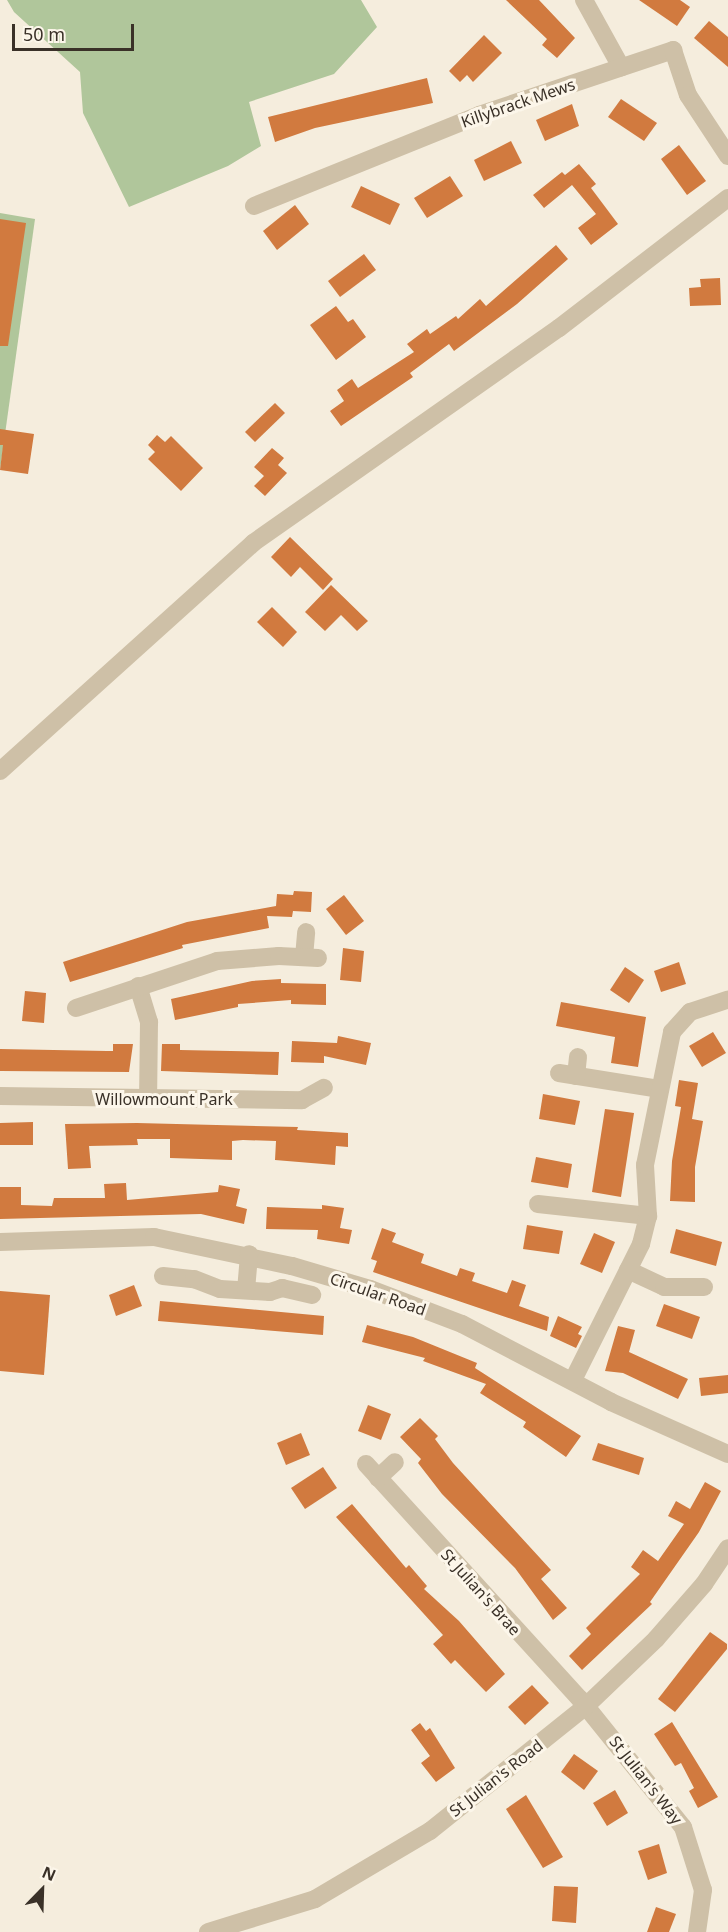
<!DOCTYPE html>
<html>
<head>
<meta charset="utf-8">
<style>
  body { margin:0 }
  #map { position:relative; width:728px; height:1932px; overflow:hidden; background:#f5eddd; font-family:"Noto Sans",sans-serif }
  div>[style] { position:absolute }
  .green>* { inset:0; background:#b0c69b }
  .building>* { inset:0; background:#d17a3f }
  .minor>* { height:18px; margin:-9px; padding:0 9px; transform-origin:9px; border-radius:9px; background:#cec0a7 }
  span { translate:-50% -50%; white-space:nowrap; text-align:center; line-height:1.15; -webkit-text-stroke:6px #fcf6ea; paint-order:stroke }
  .street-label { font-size:16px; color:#3a3128 }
  .north { position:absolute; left:12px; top:1860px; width:60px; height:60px; -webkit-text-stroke:4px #fcf6ea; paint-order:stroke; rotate:23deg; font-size:16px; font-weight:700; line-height:24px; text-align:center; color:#3a3128 }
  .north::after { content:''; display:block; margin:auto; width:21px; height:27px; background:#3a3128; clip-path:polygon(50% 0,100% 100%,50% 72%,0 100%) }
  .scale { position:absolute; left:12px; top:24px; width:122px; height:27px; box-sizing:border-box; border:3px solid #3a3128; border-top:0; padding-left:8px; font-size:18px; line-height:21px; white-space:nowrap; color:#3a3128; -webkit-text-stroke:4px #fcf6ea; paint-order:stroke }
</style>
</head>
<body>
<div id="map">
  <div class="green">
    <div style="clip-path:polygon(7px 0,361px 0,377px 27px,334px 74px,249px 102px,261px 146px,228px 166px,129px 207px,83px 113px,80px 72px,14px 12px)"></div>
    <div style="clip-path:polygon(0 213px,35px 219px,0 470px)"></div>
  </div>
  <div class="building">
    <div style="clip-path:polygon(506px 0,539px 0,575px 38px,557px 58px,542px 45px,547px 39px)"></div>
    <div style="clip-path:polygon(639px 0,680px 0,690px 7px,677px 26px)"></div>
    <div style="clip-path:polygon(709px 21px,728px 37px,728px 67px,694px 38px)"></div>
    <div style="clip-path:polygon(484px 35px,502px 53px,473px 82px,467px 75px,460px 82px,449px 71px)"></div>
    <div style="clip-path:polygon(427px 78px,433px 103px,315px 128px,275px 142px,268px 117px)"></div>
    <div style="clip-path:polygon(621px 99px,657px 123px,644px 141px,608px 117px)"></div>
    <div style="clip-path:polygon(572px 104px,579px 126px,545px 141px,536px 120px)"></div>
    <div style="clip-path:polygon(511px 141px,522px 163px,484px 181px,474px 160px)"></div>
    <div style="clip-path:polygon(679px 145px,706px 181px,687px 195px,661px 159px)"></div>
    <div style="clip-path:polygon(579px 164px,596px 184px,591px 188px,618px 224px,591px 245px,578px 228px,596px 214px,572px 185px,544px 208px,533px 195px,562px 172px,565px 175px)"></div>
    <div style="clip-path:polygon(450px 176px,463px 196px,427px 218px,414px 198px)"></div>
    <div style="clip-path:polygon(361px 186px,400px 204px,390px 225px,351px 207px)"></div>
    <div style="clip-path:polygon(295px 205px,309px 224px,277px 250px,263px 231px)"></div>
    <div style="clip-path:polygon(0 219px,26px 223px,8px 346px,0 346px)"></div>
    <div style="clip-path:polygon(556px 245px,568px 259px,517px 304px,454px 351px,449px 344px,410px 373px,413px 377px,341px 426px,330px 411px,344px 401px,337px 390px,352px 379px,358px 388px,414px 352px,407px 344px,427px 329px,430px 334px,456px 316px,458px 319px,480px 299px,486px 306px)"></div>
    <div style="clip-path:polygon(364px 254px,376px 270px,340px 297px,328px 281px)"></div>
    <div style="clip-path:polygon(720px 278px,721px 305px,690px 306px,689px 288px,701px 287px,700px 279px)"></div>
    <div style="clip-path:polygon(336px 306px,348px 322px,353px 319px,366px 337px,336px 360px,310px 325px)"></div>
    <div style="clip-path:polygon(275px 403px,285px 413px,255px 442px,245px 432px)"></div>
    <div style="clip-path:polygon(0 429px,34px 434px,28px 474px,0 470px,3px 445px,0 445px)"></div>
    <div style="clip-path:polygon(157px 435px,165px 442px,171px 436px,203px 468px,181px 491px,148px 459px,155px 452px,148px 445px)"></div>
    <div style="clip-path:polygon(272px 448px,284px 458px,278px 465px,287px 473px,265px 496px,254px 486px,264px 476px,254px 467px)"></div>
    <div style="clip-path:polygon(290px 537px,333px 579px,323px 590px,300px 567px,291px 577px,271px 557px)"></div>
    <div style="clip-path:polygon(331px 585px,368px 621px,357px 631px,341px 615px,325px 631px,305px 612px)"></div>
    <div style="clip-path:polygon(272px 607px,297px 632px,283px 647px,257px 622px)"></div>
    <div style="clip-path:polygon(294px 891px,312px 892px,311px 912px,293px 911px,292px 917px,267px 916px,269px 928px,182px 945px,183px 948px,70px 982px,63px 962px,187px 922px,276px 906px,277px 894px,293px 895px)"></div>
    <div style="clip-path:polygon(344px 895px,364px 921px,346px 935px,326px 909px)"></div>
    <div style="clip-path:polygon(343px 948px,364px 951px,361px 982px,340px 980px)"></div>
    <div style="clip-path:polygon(679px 962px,686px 984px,661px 992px,654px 971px)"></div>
    <div style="clip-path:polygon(625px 967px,644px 980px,629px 1003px,610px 990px)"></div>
    <div style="clip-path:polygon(281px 979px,281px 983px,326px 984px,326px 1005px,291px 1004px,291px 1000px,238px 1004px,238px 1007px,175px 1020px,171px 999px,252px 981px)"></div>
    <div style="clip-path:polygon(25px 991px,46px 993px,44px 1023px,22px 1021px)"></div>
    <div style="clip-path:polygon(561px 1002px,646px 1017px,638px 1067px,611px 1063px,615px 1037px,556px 1026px)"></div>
    <div style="clip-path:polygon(713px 1032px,726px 1053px,702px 1067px,689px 1046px)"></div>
    <div style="clip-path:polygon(338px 1036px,371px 1043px,366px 1065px,324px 1056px,324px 1063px,291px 1062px,292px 1041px,337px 1043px)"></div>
    <div style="clip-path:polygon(113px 1044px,133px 1044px,129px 1072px,0 1071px,0 1049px,107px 1051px,113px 1051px)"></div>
    <div style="clip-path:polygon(162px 1044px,180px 1044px,180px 1050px,279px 1052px,278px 1075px,161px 1071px)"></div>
    <div style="clip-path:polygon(679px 1080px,698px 1083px,692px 1119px,703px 1121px,695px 1167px,695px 1202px,670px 1201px,672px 1161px,681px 1107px,675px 1106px)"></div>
    <div style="clip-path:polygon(543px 1094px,580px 1101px,575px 1125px,539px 1119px)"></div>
    <div style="clip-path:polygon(605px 1109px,634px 1113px,621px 1197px,592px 1192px)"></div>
    <div style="clip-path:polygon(33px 1122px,33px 1145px,0 1145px,0 1123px)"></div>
    <div style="clip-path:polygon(137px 1123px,298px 1127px,297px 1130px,348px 1133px,348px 1147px,336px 1146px,335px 1165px,275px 1160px,276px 1141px,243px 1140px,232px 1141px,232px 1160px,170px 1158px,170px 1139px,137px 1139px,138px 1145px,89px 1146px,91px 1168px,68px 1169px,65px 1124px)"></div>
    <div style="clip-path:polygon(536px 1157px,572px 1164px,568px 1188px,531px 1182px)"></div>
    <div style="clip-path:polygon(126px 1183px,127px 1200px,218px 1192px,219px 1185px,240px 1189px,236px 1206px,247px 1209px,244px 1224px,201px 1214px,0 1219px,0 1187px,21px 1187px,21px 1205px,52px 1206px,54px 1198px,105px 1198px,104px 1184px)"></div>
    <div style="clip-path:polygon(322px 1205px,344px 1208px,340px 1228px,352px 1230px,349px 1244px,317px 1239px,318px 1230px,266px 1229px,267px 1207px,322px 1209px)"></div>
    <div style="clip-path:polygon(527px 1225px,563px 1231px,559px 1254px,523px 1249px)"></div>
    <div style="clip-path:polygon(382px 1228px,396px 1233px,392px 1242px,424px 1254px,421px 1263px,457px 1276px,460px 1268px,475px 1273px,472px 1281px,507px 1293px,512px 1280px,526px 1285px,519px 1306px,549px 1317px,547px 1331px,373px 1272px,377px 1261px,371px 1259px)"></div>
    <div style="clip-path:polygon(676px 1229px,722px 1242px,716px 1266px,670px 1253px)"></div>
    <div style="clip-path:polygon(594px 1233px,615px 1242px,602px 1273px,580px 1264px)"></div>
    <div style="clip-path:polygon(134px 1285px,142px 1306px,116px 1316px,109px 1295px)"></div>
    <div style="clip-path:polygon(0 1291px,50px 1295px,44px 1375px,0 1371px)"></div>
    <div style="clip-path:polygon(160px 1301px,324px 1316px,323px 1335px,158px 1321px)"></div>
    <div style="clip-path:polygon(664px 1304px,700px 1317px,692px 1339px,656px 1326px)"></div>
    <div style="clip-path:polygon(558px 1316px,582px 1327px,578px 1334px,582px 1336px,576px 1348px,550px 1336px)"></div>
    <div style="clip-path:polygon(367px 1325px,413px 1337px,477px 1363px,475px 1368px,581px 1436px,566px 1457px,523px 1427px,526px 1422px,480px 1393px,486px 1384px,423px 1361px,425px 1358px,362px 1342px)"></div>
    <div style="clip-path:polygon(618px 1326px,635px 1330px,629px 1352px,688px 1379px,678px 1399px,623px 1373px,605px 1371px)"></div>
    <div style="clip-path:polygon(728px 1375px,728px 1393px,701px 1396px,699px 1378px)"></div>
    <div style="clip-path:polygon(368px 1405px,391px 1414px,381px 1440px,358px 1431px)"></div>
    <div style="clip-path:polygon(420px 1418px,438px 1436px,435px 1439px,453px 1463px,551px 1570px,541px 1579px,567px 1608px,553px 1620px,515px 1568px,442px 1494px,418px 1463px,421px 1459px,400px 1437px)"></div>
    <div style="clip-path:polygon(301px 1433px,310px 1455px,286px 1465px,277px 1443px)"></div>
    <div style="clip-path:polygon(598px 1443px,644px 1458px,639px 1475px,592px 1460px)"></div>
    <div style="clip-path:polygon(323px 1467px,337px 1488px,305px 1509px,291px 1488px)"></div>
    <div style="clip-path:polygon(705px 1482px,721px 1491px,699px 1532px,650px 1602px,652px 1604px,582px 1670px,569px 1656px,591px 1634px,586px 1628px,640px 1574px,631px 1567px,643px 1550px,658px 1561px,684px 1524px,668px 1516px,676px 1501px,690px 1509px)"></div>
    <div style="clip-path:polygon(352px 1504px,406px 1568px,409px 1565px,427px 1586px,424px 1589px,459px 1621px,505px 1674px,486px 1692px,455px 1660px,451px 1664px,433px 1644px,443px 1635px,336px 1517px)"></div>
    <div style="clip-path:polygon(710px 1632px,727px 1644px,727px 1649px,675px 1712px,658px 1699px)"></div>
    <div style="clip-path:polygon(532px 1685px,549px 1703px,525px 1725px,508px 1707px)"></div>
    <div style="clip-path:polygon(672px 1722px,718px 1797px,698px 1808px,689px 1791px,694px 1788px,681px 1763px,675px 1766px,654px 1734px)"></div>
    <div style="clip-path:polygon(420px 1723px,426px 1731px,430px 1728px,455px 1768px,436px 1782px,421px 1763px,430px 1756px,411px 1730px)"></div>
    <div style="clip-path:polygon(574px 1754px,598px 1771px,584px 1790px,561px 1772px)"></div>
    <div style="clip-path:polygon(615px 1790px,628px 1813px,607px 1826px,593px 1803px)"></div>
    <div style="clip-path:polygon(526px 1795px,563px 1857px,543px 1868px,506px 1809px)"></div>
    <div style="clip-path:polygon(659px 1844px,667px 1873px,648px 1880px,638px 1851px)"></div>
    <div style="clip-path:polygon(554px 1886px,578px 1887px,576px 1923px,552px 1921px)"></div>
    <div style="clip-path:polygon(656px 1907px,676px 1914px,669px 1932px,647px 1932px)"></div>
  </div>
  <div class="minor">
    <div style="left:584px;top:0;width:77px;rotate:61.1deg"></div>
    <div style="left:254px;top:206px;width:243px;rotate:-22deg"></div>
    <div style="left:479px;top:115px;width:205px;rotate:-18.5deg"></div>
    <div style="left:673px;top:50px;width:47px;rotate:71.6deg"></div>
    <div style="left:688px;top:95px;width:73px;rotate:56.7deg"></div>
    <div style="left:0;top:771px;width:341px;rotate:-42deg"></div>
    <div style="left:253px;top:543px;width:374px;rotate:-35.1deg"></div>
    <div style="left:559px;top:328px;width:213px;rotate:-37.6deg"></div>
    <div style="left:304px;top:957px;width:25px;rotate:-85deg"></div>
    <div style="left:138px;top:986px;width:38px;rotate:73deg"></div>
    <div style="left:149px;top:1022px;width:77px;rotate:90.7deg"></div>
    <div style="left:76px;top:1008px;width:149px;rotate:-18.4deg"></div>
    <div style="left:217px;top:961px;width:62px;rotate:-4.6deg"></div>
    <div style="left:279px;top:956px;width:39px;rotate:3deg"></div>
    <div style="left:559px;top:1073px;width:101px;rotate:9.1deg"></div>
    <div style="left:576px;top:1076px;width:19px;rotate:-84deg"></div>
    <div style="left:0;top:1096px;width:302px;rotate:0.8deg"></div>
    <div style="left:302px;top:1100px;width:25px;rotate:-29deg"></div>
    <div style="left:538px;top:1204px;width:111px;rotate:6.2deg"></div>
    <div style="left:0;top:1242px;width:154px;rotate:-1.9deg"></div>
    <div style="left:154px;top:1237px;width:141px;rotate:11.9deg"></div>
    <div style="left:292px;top:1266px;width:81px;rotate:16.4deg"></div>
    <div style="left:370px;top:1289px;width:98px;rotate:20.8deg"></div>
    <div style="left:462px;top:1324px;width:168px;rotate:27.6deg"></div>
    <div style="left:611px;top:1402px;width:128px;rotate:24deg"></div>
    <div style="left:628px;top:1270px;width:40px;rotate:25deg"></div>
    <div style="left:664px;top:1287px;width:40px"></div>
    <div style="left:163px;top:1276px;width:31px;rotate:6deg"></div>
    <div style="left:194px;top:1279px;width:28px;rotate:21deg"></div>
    <div style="left:220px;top:1289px;width:50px;rotate:3.4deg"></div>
    <div style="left:270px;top:1292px;width:13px;rotate:-18deg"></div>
    <div style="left:282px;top:1288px;width:31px;rotate:13deg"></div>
    <div style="left:246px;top:1290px;width:36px;rotate:-85deg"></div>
    <div style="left:573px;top:1380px;width:152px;rotate:-63.4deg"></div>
    <div style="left:641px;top:1244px;width:29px;rotate:-76deg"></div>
    <div style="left:648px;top:1216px;width:51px;rotate:-93.4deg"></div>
    <div style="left:645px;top:1165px;width:136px;rotate:-78.5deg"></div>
    <div style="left:672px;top:1032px;width:27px;rotate:-48deg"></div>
    <div style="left:690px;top:1012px;width:40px;rotate:-18deg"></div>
    <div style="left:366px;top:1464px;width:318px;rotate:47.7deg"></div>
    <div style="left:580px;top:1699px;width:164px;rotate:51.2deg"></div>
    <div style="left:683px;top:1827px;width:66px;rotate:72.4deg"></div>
    <div style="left:703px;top:1890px;width:42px;rotate:98.1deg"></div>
    <div style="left:378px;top:1478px;width:23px;rotate:-43deg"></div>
    <div style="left:208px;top:1932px;width:112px;rotate:-17.1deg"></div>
    <div style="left:315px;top:1899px;width:134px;rotate:-30.6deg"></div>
    <div style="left:430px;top:1831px;width:200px;rotate:-38.7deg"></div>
    <div style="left:586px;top:1706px;width:97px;rotate:-43.7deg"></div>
    <div style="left:656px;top:1639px;width:73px;rotate:-48.9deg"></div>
    <div style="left:704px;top:1584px;width:43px;rotate:-56.3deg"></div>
  </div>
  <div class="street-label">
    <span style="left:518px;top:103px;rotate:-19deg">Killybrack Mews</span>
    <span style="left:164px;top:1099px">Willowmount Park</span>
    <span style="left:378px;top:1294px;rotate:19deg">Circular Road</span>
    <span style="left:481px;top:1592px;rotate:48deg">St Julian's Brae</span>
    <span style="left:496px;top:1778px;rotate:-38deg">St Julian's Road</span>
    <span style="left:646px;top:1780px;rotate:52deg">St Julian's Way</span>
  </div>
  <div class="north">N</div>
  <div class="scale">50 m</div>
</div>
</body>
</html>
